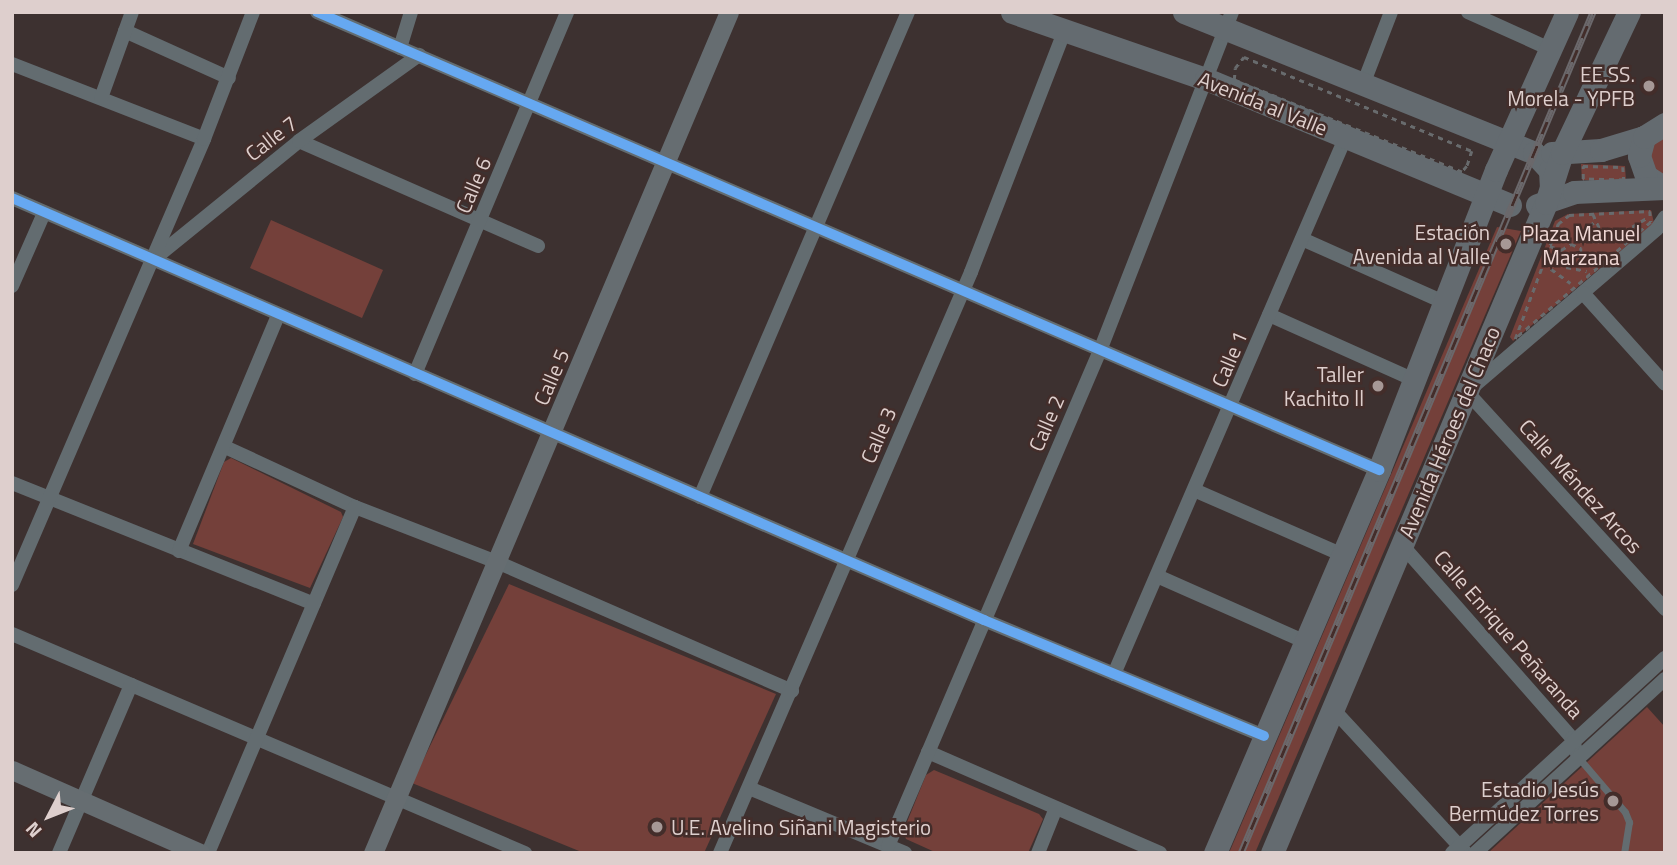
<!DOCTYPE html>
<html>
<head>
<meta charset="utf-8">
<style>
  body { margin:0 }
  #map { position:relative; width:1677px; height:865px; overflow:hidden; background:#3d3130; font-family:"Titillium Web",sans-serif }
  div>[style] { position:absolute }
  .green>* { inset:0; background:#74403a }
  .path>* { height:2.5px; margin-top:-1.25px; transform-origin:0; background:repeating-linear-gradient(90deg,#686b6d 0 5px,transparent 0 10px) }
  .lane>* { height:7px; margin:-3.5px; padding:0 3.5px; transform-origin:3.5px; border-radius:3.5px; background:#636c70 }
  .street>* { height:14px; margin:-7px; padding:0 7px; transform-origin:7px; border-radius:7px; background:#636c70 }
  .secondary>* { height:19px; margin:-9.5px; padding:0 9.5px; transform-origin:9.5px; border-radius:9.5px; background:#666d71 }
  .primary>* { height:23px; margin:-11.5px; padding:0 11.5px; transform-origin:11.5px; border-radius:11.5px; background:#646b70 }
  .rail>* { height:7px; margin-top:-3.5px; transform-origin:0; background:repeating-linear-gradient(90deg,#432d2a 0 13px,#6b686b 0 26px); box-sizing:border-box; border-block:2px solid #6b686b }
  .cycleway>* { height:10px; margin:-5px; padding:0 5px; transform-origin:5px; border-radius:5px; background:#66a8f1 }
  .dots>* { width:19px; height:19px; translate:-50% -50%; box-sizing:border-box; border:4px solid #432d2a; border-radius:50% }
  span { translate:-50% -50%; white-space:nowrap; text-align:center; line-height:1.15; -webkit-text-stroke:5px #432d2a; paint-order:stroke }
  .poi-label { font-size:21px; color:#decfcd }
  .right { translate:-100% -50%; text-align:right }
  .left { translate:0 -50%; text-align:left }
  .street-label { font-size:21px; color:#decfcd }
  .park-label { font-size:21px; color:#f0d8d5 }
  .frame { position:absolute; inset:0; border:14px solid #decfcd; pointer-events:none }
  .north { position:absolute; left:14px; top:781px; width:70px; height:70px; -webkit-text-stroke:5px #432d2a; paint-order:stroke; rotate:228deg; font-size:19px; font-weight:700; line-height:28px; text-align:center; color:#decfcd }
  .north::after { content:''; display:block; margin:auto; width:24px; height:32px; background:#decfcd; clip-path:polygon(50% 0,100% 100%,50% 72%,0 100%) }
</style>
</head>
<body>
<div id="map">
  <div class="green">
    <div style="clip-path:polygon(1665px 132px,1665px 178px,1655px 173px,1648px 150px)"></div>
    <div style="clip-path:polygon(1581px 164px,1625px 166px,1626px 181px,1582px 180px)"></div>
    <div style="clip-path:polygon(1651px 210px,1654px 223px,1513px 341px,1510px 337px,1555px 221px,1568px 214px)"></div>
    <div style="clip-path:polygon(271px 220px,383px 270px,362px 318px,250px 268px)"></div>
    <div style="clip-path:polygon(1497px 227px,1521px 231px,1255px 853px,1229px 853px)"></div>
    <div style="clip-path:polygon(231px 458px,341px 512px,343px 517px,310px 588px,193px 544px,224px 462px)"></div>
    <div style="clip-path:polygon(509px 584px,776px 694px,704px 853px,584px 853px,412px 783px)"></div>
    <div style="clip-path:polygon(1647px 707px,1665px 727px,1665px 853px,1488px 853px)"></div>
    <div style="clip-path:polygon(934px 770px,1039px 814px,1043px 819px,1028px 853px,937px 853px,906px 839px,903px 832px,926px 775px)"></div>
  </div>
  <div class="path">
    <div style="left:1244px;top:57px;width:247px;rotate:22.4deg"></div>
    <div style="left:1472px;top:151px;width:16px;rotate:108deg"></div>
    <div style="left:1467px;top:166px;width:8px;rotate:130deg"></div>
    <div style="left:1462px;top:172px;width:246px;rotate:-158deg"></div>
    <div style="left:1234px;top:80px;width:12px;rotate:-85deg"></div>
    <div style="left:1235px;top:68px;width:14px;rotate:-51deg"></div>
    <div style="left:1583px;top:166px;width:40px;rotate:1.4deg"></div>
    <div style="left:1623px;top:167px;width:13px;rotate:86deg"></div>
    <div style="left:1624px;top:180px;width:41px;rotate:-178.6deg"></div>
    <div style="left:1583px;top:179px;width:13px;rotate:-90deg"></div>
    <div style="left:1650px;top:211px;width:11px;rotate:85deg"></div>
    <div style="left:1651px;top:222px;width:179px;rotate:139.3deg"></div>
    <div style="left:1515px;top:339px;width:123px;rotate:-69.5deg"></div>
    <div style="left:1558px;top:224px;width:14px;rotate:-39deg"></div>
    <div style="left:1569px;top:215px;width:81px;rotate:-2.8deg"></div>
    <div style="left:1593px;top:214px;width:23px;rotate:65deg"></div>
    <div style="left:1603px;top:235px;width:12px;rotate:9deg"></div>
    <div style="left:1615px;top:237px;width:37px;rotate:-31deg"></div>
    <div style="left:1594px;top:223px;width:9px;rotate:144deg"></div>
    <div style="left:1587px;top:228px;width:12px;rotate:85deg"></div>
    <div style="left:1588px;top:240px;width:9px;rotate:13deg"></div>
    <div style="left:1597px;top:242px;width:9px;rotate:-49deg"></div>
    <div style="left:1550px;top:246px;width:11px;rotate:22deg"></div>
    <div style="left:1560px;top:250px;width:18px;rotate:71deg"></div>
    <div style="left:1566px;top:267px;width:21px;rotate:11deg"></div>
    <div style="left:1561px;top:250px;width:12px;rotate:-31deg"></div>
    <div style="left:1571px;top:244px;width:11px;rotate:22deg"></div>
    <div style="left:1581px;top:248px;width:19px;rotate:90deg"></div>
    <div style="left:1543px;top:263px;width:34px;rotate:36deg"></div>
  </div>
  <div class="lane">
    <div style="left:1578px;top:757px;width:72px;rotate:49.5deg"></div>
    <div style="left:1625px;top:812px;width:11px;rotate:68deg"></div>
    <div style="left:1629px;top:822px;width:31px;rotate:99deg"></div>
  </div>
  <div class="street">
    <div style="left:317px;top:12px;width:1157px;rotate:23.33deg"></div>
    <div style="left:1468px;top:12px;width:90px;rotate:24.3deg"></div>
    <div style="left:125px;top:31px;width:114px;rotate:24.3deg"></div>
    <div style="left:400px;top:48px;width:38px;rotate:-73deg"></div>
    <div style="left:12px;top:64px;width:206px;rotate:21.3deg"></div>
    <div style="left:1364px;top:82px;width:75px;rotate:-68.9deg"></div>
    <div style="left:101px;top:98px;width:91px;rotate:-70.2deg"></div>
    <div style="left:299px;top:141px;width:261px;rotate:23.7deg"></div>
    <div style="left:12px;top:198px;width:1060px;rotate:23.47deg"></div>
    <div style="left:984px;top:620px;width:303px;rotate:22.5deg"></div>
    <div style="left:1665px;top:217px;width:14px;rotate:124deg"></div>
    <div style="left:1657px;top:229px;width:250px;rotate:139.4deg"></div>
    <div style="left:1467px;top:392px;width:294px;rotate:47.6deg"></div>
    <div style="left:1302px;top:239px;width:158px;rotate:24deg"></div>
    <div style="left:154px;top:259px;width:187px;rotate:-39.1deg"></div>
    <div style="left:299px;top:141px;width:148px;rotate:-35.6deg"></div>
    <div style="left:12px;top:286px;width:80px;rotate:-66.3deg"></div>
    <div style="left:1583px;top:293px;width:122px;rotate:48deg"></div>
    <div style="left:1269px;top:315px;width:159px;rotate:24.1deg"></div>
    <div style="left:415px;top:374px;width:393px;rotate:-67.2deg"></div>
    <div style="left:225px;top:447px;width:143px;rotate:24.8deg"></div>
    <div style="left:355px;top:507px;width:152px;rotate:21.2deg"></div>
    <div style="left:497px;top:562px;width:322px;rotate:23.6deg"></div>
    <div style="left:12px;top:483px;width:325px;rotate:21.8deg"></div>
    <div style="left:1194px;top:490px;width:163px;rotate:23.6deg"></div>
    <div style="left:700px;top:497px;width:528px;rotate:-66.79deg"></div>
    <div style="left:1401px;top:544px;width:259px;rotate:48.6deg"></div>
    <div style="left:1572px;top:738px;width:19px;rotate:72deg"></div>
    <div style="left:179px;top:551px;width:256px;rotate:-67.2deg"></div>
    <div style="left:1157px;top:576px;width:163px;rotate:23.9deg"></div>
    <div style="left:12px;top:585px;width:486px;rotate:-66.7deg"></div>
    <div style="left:204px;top:139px;width:136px;rotate:-68.9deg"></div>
    <div style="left:12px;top:634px;width:558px;rotate:23.12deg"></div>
    <div style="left:1114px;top:674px;width:586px;rotate:-66.67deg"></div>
    <div style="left:1332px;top:708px;width:196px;rotate:47.3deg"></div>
    <div style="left:928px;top:752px;width:253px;rotate:23.5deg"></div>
    <div style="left:749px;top:788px;width:169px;rotate:22.6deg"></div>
    <div style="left:888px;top:846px;width:542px;rotate:-66.84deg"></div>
    <div style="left:1101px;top:348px;width:361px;rotate:-68.7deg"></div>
    <div style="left:59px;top:853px;width:183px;rotate:-66.8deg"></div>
    <div style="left:208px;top:853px;width:376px;rotate:-67deg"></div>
    <div style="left:720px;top:853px;width:633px;rotate:-66.63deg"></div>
    <div style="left:971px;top:272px;width:260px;rotate:-68.8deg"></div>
    <div style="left:1038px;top:853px;width:48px;rotate:-68.2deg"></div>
    <div style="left:1452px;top:853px;width:289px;rotate:-42.5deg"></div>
    <div style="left:1475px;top:853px;width:258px;rotate:-42.5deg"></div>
  </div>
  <div class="secondary">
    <div style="left:12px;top:770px;width:206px;rotate:23.8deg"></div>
    <div style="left:373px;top:853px;width:913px;rotate:-67.06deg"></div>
  </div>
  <div class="primary">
    <div style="left:1012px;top:12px;width:205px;rotate:19.1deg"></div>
    <div style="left:1206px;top:79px;width:329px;rotate:22.5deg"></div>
    <div style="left:1184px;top:12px;width:377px;rotate:21.9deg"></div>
    <div style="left:1534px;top:153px;width:23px;rotate:47deg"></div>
    <div style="left:1550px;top:170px;width:18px;rotate:87deg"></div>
    <div style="left:1552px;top:153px;width:49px;rotate:-3.5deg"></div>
    <div style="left:1601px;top:150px;width:45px;rotate:-16.8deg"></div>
    <div style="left:1663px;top:187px;width:20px;rotate:-147deg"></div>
    <div style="left:1646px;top:176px;width:21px;rotate:-109deg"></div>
    <div style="left:1639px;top:156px;width:20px;rotate:-75deg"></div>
    <div style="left:1644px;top:137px;width:25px;rotate:-32deg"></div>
    <div style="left:1537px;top:205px;width:39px;rotate:-19deg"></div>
    <div style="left:1574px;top:192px;width:91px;rotate:-2.5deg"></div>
    <div style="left:1215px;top:853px;width:417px;rotate:-66.8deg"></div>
    <div style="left:1379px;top:470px;width:322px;rotate:-68.7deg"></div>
    <div style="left:1496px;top:170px;width:173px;rotate:-65.8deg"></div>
    <div style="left:1272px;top:853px;width:705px;rotate:-67.14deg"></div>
    <div style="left:1546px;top:203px;width:52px;rotate:-72.3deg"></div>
    <div style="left:1562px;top:153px;width:156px;rotate:-64.6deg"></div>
  </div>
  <div class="rail">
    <div style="left:1241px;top:853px;width:912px;rotate:-67.29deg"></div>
  </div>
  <div class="cycleway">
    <div style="left:317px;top:12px;width:1157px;rotate:23.33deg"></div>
    <div style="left:12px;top:198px;width:1060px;rotate:23.47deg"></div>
    <div style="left:984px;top:620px;width:303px;rotate:22.5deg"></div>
  </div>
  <div class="dots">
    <div style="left:1649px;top:86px;background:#a69896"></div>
    <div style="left:1506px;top:244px;background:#a69896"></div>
    <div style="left:1378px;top:386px;background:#a69896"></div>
    <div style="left:1613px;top:801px;background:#a69896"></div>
    <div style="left:657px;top:827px;background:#a69896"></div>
  </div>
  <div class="poi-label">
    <span class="right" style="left:1635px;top:86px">EE.SS.<br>Morela - YPFB</span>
    <span class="right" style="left:1490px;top:244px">Estación<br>Avenida al Valle</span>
    <span class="right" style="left:1364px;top:386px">Taller<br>Kachito ll</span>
    <span class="right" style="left:1599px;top:801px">Estadio Jesús<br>Bermúdez Torres</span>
    <span class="left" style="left:671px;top:827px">U.E. Avelino Siñani Magisterio</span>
  </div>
  <div class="street-label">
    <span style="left:1263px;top:103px;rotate:22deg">Avenida al Valle</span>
    <span style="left:271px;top:138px;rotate:-38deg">Calle 7</span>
    <span style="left:473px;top:185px;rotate:-67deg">Calle 6</span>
    <span style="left:1229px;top:359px;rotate:-67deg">Calle 1</span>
    <span style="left:551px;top:377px;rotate:-67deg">Calle 5</span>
    <span style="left:1046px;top:423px;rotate:-67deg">Calle 2</span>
    <span style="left:1449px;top:432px;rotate:-67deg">Avenida Héroes del Chaco</span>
    <span style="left:878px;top:435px;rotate:-67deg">Calle 3</span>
    <span style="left:1581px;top:486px;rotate:48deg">Calle Méndez Arcos</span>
    <span style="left:1509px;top:634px;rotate:49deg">Calle Enrique Peñaranda</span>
  </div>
  <div class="park-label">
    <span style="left:1581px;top:245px">Plaza Manuel<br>Marzana</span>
  </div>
  <div class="frame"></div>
  <div class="north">N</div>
</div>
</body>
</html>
